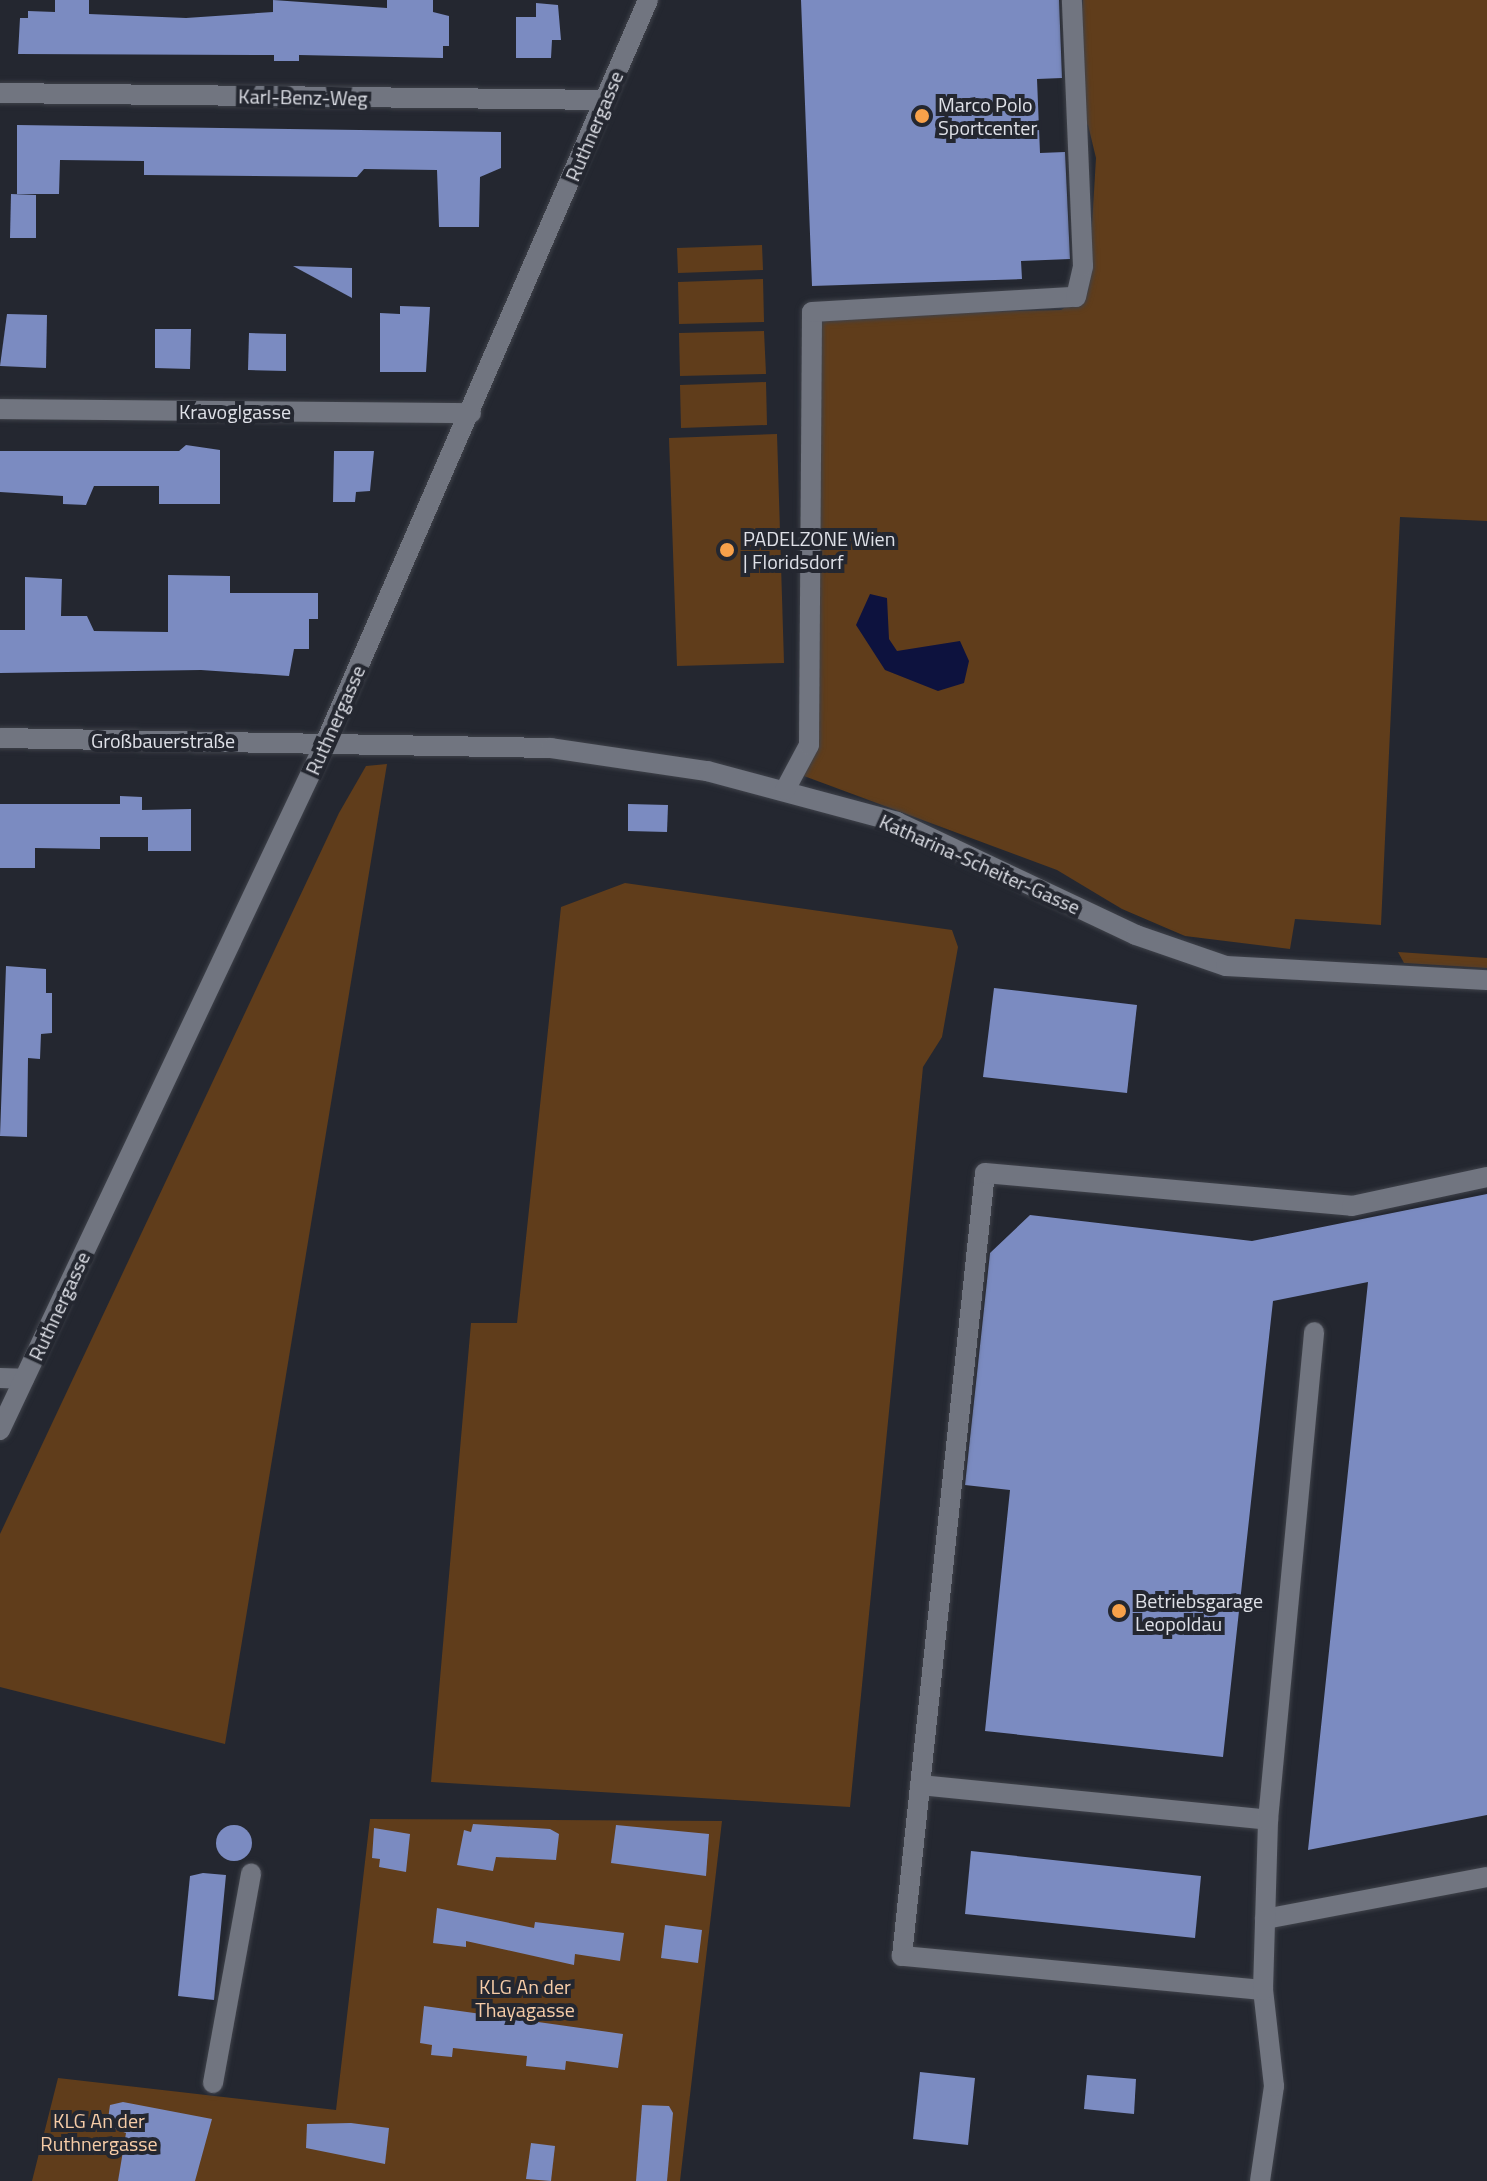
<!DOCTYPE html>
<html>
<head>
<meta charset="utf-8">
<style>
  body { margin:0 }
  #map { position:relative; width:1487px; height:2181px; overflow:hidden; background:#242730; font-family:"Titillium Web",sans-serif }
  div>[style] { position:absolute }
  .green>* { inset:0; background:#603d1b }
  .water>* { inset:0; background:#0d123e }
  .building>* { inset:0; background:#7b8bc1 }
  .round { border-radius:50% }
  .roads { filter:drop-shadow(0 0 2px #3f424a) drop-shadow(0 0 2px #3f424a) }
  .minor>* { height:20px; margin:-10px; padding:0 10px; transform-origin:10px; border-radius:10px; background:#717580 }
  .dots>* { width:22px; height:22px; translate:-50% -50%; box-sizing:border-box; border:4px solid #242730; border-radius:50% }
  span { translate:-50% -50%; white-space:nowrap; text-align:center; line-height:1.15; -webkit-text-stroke:8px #242730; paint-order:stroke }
  .street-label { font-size:20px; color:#dfe1e8 }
  .poi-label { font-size:20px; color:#dfe1e8 }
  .left { translate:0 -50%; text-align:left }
  .park-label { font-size:20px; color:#f6cca7 }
</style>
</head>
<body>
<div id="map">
  <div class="green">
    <div style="clip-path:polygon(1083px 0,1487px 0,1487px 521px,1400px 517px,1381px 925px,1295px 919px,1290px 949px,1185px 936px,1122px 909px,1057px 870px,804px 776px,813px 316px,1061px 310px,1088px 292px,1096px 158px,1088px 125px,1071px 107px)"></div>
    <div style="clip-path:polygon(762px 245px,763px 270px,678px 273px,677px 248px)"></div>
    <div style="clip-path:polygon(763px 279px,764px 322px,679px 324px,678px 282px)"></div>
    <div style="clip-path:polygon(764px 331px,766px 374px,680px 376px,679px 333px)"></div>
    <div style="clip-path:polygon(766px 382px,767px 425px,681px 428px,680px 385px)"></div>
    <div style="clip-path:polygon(777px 434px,784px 663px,677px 666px,669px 438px)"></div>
    <div style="clip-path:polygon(387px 764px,225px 1744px,0 1687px,0 1534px,339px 813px,366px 766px)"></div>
    <div style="clip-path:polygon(625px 883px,952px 930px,958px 947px,942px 1037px,923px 1067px,850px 1807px,431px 1782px,471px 1323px,517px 1323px,561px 907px)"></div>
    <div style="clip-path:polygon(1398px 952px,1487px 958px,1487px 968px,1404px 963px)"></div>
    <div style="clip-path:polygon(370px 1819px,722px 1821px,680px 2181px,32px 2181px,58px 2078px,336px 2110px)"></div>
  </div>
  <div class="water">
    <div style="clip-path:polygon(870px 594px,887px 598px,889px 639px,897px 651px,960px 641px,969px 661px,964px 683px,938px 691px,885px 670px,856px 625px)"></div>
  </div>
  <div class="building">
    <div style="clip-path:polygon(55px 0,89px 0,89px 14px,186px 18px,273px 12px,273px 0,387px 8px,387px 0,433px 0,433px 12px,449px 16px,449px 46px,443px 46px,443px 58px,299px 55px,299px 61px,274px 61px,274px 55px,18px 54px,20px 18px,28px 18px,28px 11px,55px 12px)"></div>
    <div style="clip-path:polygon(801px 0,1059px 0,1062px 78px,1037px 79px,1040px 153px,1065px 152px,1070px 259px,1021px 261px,1022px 279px,812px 286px)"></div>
    <div style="clip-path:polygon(536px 3px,558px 5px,561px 40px,552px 40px,551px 58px,516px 58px,516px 17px,536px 17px)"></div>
    <div style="clip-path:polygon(17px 125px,501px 132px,501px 168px,480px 177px,479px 227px,439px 227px,437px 170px,364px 169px,357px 177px,144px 175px,144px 161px,60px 160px,59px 194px,17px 194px)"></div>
    <div style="clip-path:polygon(11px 194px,36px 195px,36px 238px,10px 238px)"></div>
    <div style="clip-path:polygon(293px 266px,352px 268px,352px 298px)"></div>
    <div style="clip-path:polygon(400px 306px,430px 307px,426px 372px,380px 372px,380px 313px,400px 314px)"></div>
    <div style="clip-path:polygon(7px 314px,47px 315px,46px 368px,0 366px)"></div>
    <div style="clip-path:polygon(155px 329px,191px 329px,190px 369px,155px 368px)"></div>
    <div style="clip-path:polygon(249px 333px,286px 334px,286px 371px,248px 370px)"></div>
    <div style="clip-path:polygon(186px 445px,220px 450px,220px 504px,159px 504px,159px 486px,94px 486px,86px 505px,63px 504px,63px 496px,0 492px,0 451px,179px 451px)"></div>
    <div style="clip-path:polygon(334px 451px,374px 451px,370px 491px,356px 492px,355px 502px,333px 502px)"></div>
    <div style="clip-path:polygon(168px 575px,230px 576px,230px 593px,318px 593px,318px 619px,309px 619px,309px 649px,294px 649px,289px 676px,201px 670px,0 673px,0 630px,25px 630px,25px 577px,62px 579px,61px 616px,87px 616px,94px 631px,168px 632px)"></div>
    <div style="clip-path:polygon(120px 796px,142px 797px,142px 810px,191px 809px,191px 851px,148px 851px,148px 837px,100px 837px,100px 849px,35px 848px,35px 868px,0 868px,0 804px,120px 804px)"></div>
    <div style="clip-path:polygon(628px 804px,668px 805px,667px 832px,628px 831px)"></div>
    <div style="clip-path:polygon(6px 966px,46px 969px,46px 993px,52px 993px,52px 1033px,41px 1034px,40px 1059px,28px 1058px,27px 1137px,0 1136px)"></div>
    <div style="clip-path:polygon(994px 988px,1137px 1005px,1127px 1093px,983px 1077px)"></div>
    <div style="clip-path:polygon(1487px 1194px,1487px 1815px,1308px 1850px,1368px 1282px,1273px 1301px,1223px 1757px,985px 1731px,1010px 1490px,965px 1485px,990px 1253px,1030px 1215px,1252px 1241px)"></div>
    <div style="clip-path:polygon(473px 1824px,550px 1829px,559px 1834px,556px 1860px,496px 1857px,493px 1871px,457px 1865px,464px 1830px,471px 1832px)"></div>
    <div class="round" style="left:216px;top:1825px;width:36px;height:36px"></div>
    <div style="clip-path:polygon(616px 1825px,709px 1834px,706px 1876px,611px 1863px)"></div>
    <div style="clip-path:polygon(374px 1828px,410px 1834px,406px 1872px,379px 1867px,380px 1859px,372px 1858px)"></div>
    <div style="clip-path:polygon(971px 1851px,1201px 1876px,1195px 1938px,965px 1914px)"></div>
    <div style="clip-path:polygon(203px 1873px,226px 1875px,214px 2000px,178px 1996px,190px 1876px)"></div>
    <div style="clip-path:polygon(437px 1908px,534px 1928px,535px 1922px,624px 1933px,620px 1961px,575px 1954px,574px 1965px,466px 1941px,466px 1947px,433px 1943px)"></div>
    <div style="clip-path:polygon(665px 1925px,702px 1930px,698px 1963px,661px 1958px)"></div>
    <div style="clip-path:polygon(424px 2006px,623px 2034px,618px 2068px,566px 2061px,565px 2070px,526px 2066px,527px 2056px,453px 2048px,452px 2057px,431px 2055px,432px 2045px,420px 2043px)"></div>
    <div style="clip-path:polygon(920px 2072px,975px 2078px,968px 2145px,913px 2139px)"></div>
    <div style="clip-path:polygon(1087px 2075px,1136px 2079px,1134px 2114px,1084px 2109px)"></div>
    <div style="clip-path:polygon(123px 2102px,212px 2119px,195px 2181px,118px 2181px,126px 2133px,107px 2126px,110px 2105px)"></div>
    <div style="clip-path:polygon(642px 2105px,669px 2106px,673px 2113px,667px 2181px,636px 2181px)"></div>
    <div style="clip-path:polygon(351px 2123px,389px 2128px,385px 2164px,306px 2148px,307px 2124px)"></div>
    <div style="clip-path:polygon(531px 2143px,555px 2146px,551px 2181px,526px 2179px)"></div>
  </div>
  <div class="roads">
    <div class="minor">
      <div style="left:0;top:93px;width:605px;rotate:0.66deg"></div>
      <div style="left:0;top:409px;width:471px;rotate:0.5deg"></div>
      <div style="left:0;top:738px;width:551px;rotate:1.04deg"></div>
      <div style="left:551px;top:748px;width:158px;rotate:8.4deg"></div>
      <div style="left:707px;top:771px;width:197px;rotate:15deg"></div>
      <div style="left:897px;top:822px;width:264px;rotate:25.3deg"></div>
      <div style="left:1136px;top:935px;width:95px;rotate:19deg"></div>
      <div style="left:1226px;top:966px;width:261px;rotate:3.1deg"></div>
      <div style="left:785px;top:790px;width:51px;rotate:-61.9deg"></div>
      <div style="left:809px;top:745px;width:433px;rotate:-89.6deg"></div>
      <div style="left:812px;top:312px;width:264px;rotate:-3.3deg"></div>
      <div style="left:1076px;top:297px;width:32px;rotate:-77deg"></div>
      <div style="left:1083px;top:266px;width:266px;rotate:-92.4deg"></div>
      <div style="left:0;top:1378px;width:24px;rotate:2deg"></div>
      <div style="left:0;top:1430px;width:762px;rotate:-64.68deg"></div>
      <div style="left:326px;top:741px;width:808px;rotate:-66.51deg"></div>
      <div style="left:920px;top:1785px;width:350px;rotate:5.7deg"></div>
      <div style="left:1265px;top:1919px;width:226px;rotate:-10.7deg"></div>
      <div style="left:1263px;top:1990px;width:363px;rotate:-174.6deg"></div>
      <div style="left:902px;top:1956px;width:787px;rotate:-83.95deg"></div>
      <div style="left:985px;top:1173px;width:368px;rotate:5.1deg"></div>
      <div style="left:1352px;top:1206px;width:138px;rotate:-12.1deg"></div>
      <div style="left:213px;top:2083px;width:213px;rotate:-79.7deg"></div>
      <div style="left:1260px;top:2181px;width:96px;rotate:-81.6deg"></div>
      <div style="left:1274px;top:2086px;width:97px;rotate:-96.5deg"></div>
      <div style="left:1263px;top:1990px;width:170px;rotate:-88.3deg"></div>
      <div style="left:1268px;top:1820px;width:490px;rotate:-84.6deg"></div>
    </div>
  </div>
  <div class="dots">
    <div style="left:922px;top:116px;background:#f8a14a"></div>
    <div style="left:727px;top:550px;background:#f8a14a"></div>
    <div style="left:1119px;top:1611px;background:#f8a14a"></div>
  </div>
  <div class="street-label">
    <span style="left:303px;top:97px;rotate:1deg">Karl-Benz-Weg</span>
    <span style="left:594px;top:126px;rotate:-67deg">Ruthnergasse</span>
    <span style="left:235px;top:411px">Kravoglgasse</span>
    <span style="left:335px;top:720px;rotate:-66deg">Ruthnergasse</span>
    <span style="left:163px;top:740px">Großbauerstraße</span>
    <span style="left:980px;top:864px;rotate:24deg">Katharina-Scheiter-Gasse</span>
    <span style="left:59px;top:1306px;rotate:-65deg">Ruthnergasse</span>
  </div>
  <div class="poi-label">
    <span class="left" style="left:938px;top:116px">Marco Polo<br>Sportcenter</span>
    <span class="left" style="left:743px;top:550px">PADELZONE Wien<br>| Floridsdorf</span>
    <span class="left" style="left:1135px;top:1612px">Betriebsgarage<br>Leopoldau</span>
  </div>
  <div class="park-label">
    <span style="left:525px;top:1998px">KLG An der<br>Thayagasse</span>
    <span style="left:99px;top:2132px">KLG An der<br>Ruthnergasse</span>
  </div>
</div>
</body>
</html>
